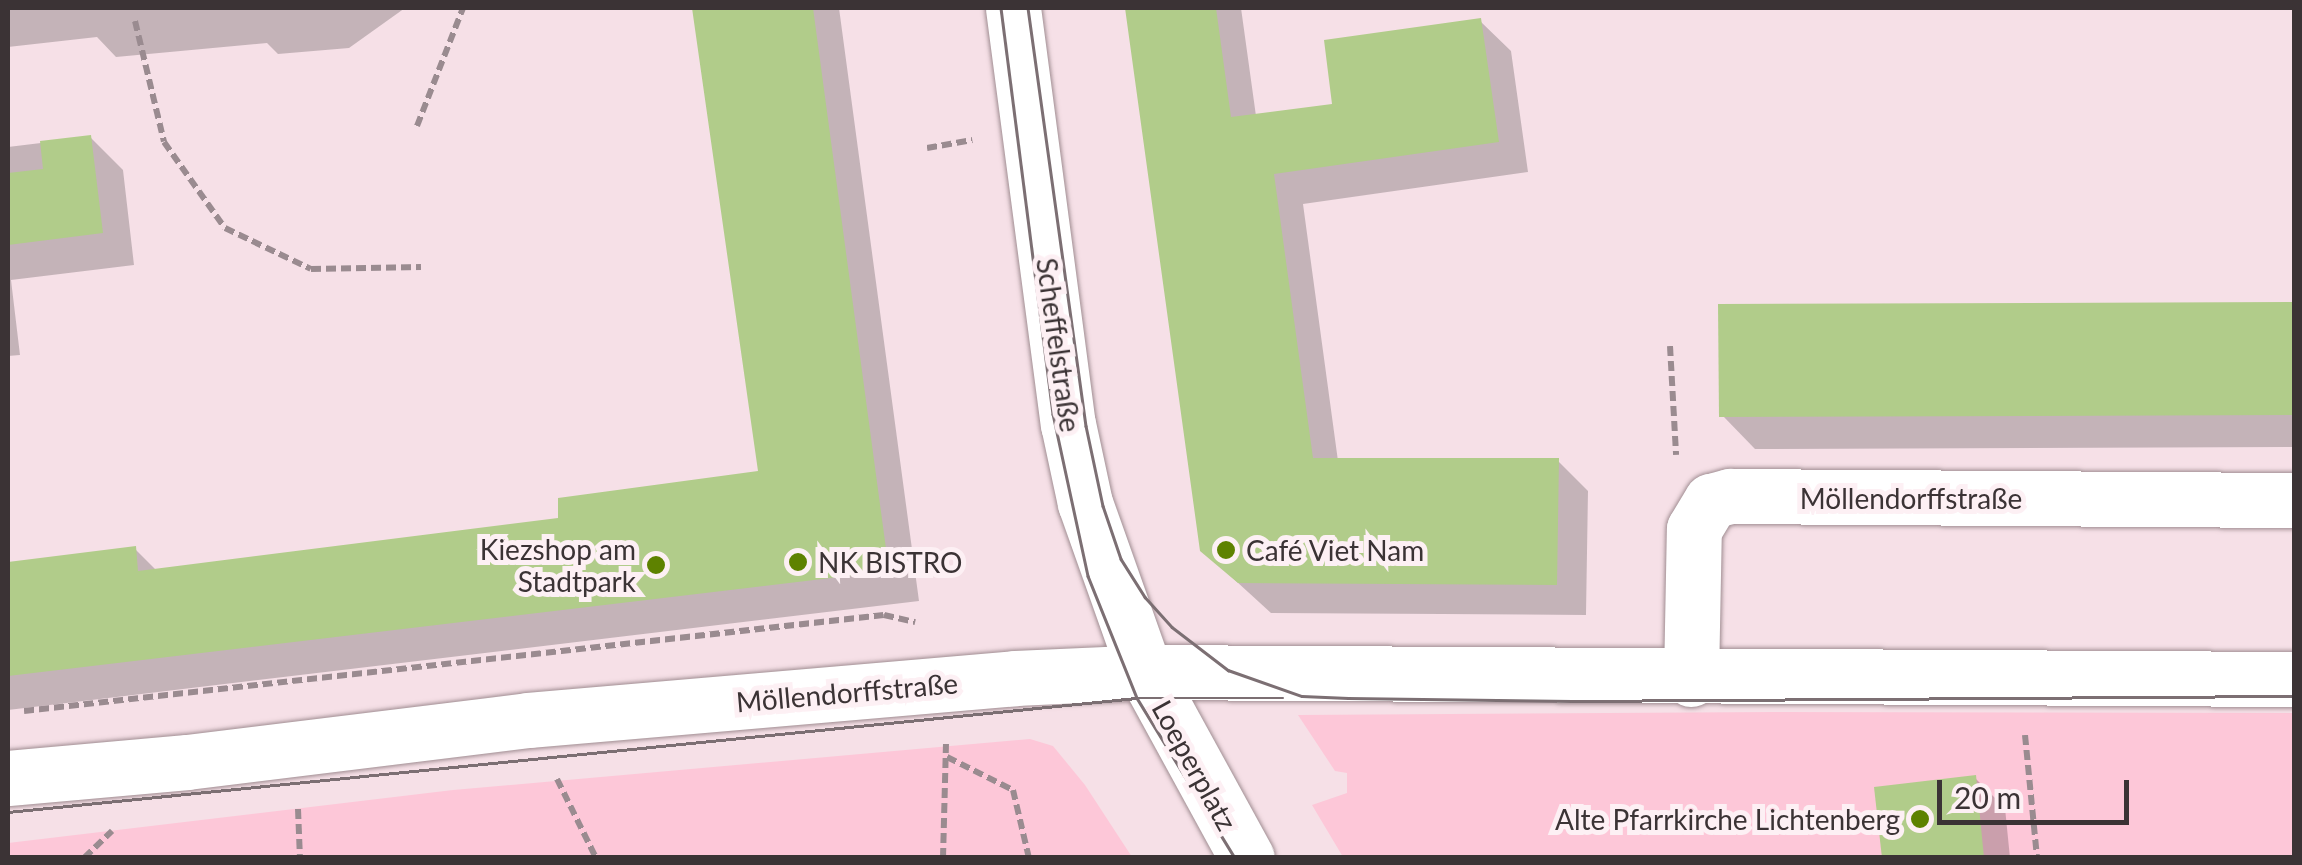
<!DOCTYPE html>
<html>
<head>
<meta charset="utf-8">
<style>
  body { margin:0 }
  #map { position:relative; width:2302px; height:865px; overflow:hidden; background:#f6e0e7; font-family:Lato,sans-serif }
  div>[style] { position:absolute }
  .green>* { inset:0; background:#fdc7d8 }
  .shadow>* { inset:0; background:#0003 }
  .building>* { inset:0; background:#b1cc8a }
  .path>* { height:6px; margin-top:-3px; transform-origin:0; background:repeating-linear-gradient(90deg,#9a8b90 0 10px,transparent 0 15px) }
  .roads { filter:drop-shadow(0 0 2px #a08d92) drop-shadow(0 0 2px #a08d92) }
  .street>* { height:55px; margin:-27.5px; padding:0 27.5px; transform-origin:27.5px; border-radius:27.5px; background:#fff }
  .secondary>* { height:55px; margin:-27.5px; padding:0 27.5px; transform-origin:27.5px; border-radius:27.5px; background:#fff }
  .tram>* { height:2.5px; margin:-1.25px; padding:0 1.25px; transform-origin:1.25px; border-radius:1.25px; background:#7c6f73 }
  .dots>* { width:28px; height:28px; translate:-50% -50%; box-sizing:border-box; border:5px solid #fdf0f4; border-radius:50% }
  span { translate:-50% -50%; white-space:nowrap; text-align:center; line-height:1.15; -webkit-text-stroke:10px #fdf0f4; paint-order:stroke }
  .street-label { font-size:28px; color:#3b3335 }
  .poi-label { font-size:28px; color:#3b3335 }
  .right { translate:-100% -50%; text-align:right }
  .left { translate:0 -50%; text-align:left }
  .frame { position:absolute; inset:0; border:10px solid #3b3335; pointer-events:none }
  .scale { position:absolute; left:1937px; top:780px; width:192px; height:45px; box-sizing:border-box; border:5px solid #3b3335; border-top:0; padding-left:12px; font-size:30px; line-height:35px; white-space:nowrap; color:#3b3335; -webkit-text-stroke:8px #fdf0f4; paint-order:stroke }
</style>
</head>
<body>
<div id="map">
  <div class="green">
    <div style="clip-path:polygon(1773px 712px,2294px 713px,2294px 857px,1343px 857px,1312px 805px,1347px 793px,1347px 773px,1335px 771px,1298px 715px)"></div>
    <div style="clip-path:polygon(1030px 739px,1053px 746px,1085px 785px,1132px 857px,8px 857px,8px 843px,453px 790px)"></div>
  </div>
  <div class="shadow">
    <div style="clip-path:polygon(8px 8px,405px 8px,349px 48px,278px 54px,267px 43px,116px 57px,97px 37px,8px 47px)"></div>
    <div style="clip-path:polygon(695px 8px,839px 8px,919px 601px,8px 710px,8px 564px,135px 549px,157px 571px,561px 521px,761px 473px)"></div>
    <div style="clip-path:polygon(1127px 8px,1241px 8px,1256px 116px,1335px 106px,1480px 21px,1511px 51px,1528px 172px,1303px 204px,1338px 461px,1558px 461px,1588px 491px,1586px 615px,1271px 613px,1202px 550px)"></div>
    <div style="clip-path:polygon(90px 137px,123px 170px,134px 265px,11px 280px,20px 355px,8px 356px,8px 147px)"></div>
    <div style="clip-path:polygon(2294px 305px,2294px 447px,1755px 449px,1722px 415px,1721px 306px)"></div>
    <div style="clip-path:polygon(1975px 778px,2005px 808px,2010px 858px,1884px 858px)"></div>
  </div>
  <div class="building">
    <div style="clip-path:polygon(692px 8px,813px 8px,889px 571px,8px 676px,8px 562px,136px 546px,138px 571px,558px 518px,558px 498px,758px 471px)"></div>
    <div style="clip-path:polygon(1125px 8px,1216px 8px,1231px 117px,1332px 104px,1324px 40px,1481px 18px,1499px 142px,1274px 174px,1313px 458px,1559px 458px,1557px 585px,1238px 583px,1200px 551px)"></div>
    <div style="clip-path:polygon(91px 135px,103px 233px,8px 245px,8px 173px,43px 169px,40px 141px)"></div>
    <div style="clip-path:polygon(2294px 302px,2294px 415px,1719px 417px,1718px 304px)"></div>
    <div style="clip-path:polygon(1976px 775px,1984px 858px,1882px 858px,1874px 787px)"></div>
  </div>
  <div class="path">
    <div style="left:135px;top:21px;width:124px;rotate:76.5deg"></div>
    <div style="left:164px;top:142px;width:105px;rotate:54.7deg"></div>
    <div style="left:225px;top:228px;width:95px;rotate:25.5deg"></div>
    <div style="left:311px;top:269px;width:110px;rotate:-1deg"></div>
    <div style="left:417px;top:126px;width:127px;rotate:-68.7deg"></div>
    <div style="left:927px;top:148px;width:46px;rotate:-10.1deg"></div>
    <div style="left:1670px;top:346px;width:109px;rotate:86.8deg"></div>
    <div style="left:24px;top:711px;width:865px;rotate:-6.37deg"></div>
    <div style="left:884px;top:615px;width:32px;rotate:13deg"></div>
    <div style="left:2025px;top:735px;width:124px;rotate:84.4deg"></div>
    <div style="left:947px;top:757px;width:74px;rotate:26.6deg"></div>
    <div style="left:1013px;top:790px;width:70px;rotate:76.8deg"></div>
    <div style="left:557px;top:779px;width:88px;rotate:63.7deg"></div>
    <div style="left:298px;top:809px;width:49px;rotate:87.7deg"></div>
    <div style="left:84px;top:858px;width:39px;rotate:-44deg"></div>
    <div style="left:943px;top:858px;width:114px;rotate:-88.5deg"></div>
  </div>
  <div class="roads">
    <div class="street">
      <div style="left:1691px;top:679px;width:150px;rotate:-88.9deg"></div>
      <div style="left:1694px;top:529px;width:33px;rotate:-59deg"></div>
      <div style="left:1711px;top:501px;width:20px;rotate:-15deg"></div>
      <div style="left:1730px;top:496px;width:564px;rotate:0.41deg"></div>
    </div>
    <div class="secondary">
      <div style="left:1013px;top:8px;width:420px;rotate:82.5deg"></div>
      <div style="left:1068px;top:424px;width:81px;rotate:77.9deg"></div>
      <div style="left:1085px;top:503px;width:179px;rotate:70.5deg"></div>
      <div style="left:1145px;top:672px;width:212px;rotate:61.3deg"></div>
      <div style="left:8px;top:778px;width:180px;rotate:-5.1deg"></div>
      <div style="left:187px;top:762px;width:344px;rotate:-7deg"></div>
      <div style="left:528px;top:720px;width:489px;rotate:-4.9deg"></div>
      <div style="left:1015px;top:678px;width:130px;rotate:-2.6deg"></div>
      <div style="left:1145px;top:672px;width:1149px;rotate:0.35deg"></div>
    </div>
  </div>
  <div class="tram">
    <div style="left:1001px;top:8px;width:409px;rotate:82.7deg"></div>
    <div style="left:1053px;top:414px;width:166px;rotate:77.8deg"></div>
    <div style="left:1088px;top:576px;width:131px;rotate:68.1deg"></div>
    <div style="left:1137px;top:698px;width:188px;rotate:58.5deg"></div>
    <div style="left:1028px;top:8px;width:422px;rotate:82.1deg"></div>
    <div style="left:1086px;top:426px;width:82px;rotate:78deg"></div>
    <div style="left:1103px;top:506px;width:56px;rotate:71.2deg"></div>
    <div style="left:1121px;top:559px;width:45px;rotate:57.7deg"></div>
    <div style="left:1145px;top:597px;width:40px;rotate:48deg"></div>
    <div style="left:1172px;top:627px;width:71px;rotate:37.5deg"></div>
    <div style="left:1228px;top:670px;width:78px;rotate:19.4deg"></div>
    <div style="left:1302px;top:696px;width:46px;rotate:2.5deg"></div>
    <div style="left:1348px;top:698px;width:223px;rotate:0.8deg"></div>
    <div style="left:1571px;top:701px;width:723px;rotate:-0.4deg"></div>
    <div style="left:8px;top:812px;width:1135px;rotate:-5.77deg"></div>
    <div style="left:1137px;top:698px;width:146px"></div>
  </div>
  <div class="dots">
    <div style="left:1226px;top:550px;background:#5e8200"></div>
    <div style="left:798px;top:562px;background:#5e8200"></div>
    <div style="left:656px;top:565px;background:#5e8200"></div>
    <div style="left:1920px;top:819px;background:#5e8200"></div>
  </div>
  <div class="street-label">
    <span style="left:1059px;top:345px;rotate:82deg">Scheffelstraße</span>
    <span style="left:1911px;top:498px">Möllendorffstraße</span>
    <span style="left:847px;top:692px;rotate:-5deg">Möllendorffstraße</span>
    <span style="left:1195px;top:765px;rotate:61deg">Loeperplatz</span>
  </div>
  <div class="poi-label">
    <span class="right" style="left:636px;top:565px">Kiezshop am<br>Stadtpark</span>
    <span class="left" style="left:1246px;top:550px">Café Viet Nam</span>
    <span class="left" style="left:818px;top:562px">NK BISTRO</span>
    <span class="right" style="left:1900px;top:819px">Alte Pfarrkirche Lichtenberg</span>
  </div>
  <div class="frame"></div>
  <div class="scale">20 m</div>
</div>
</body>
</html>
